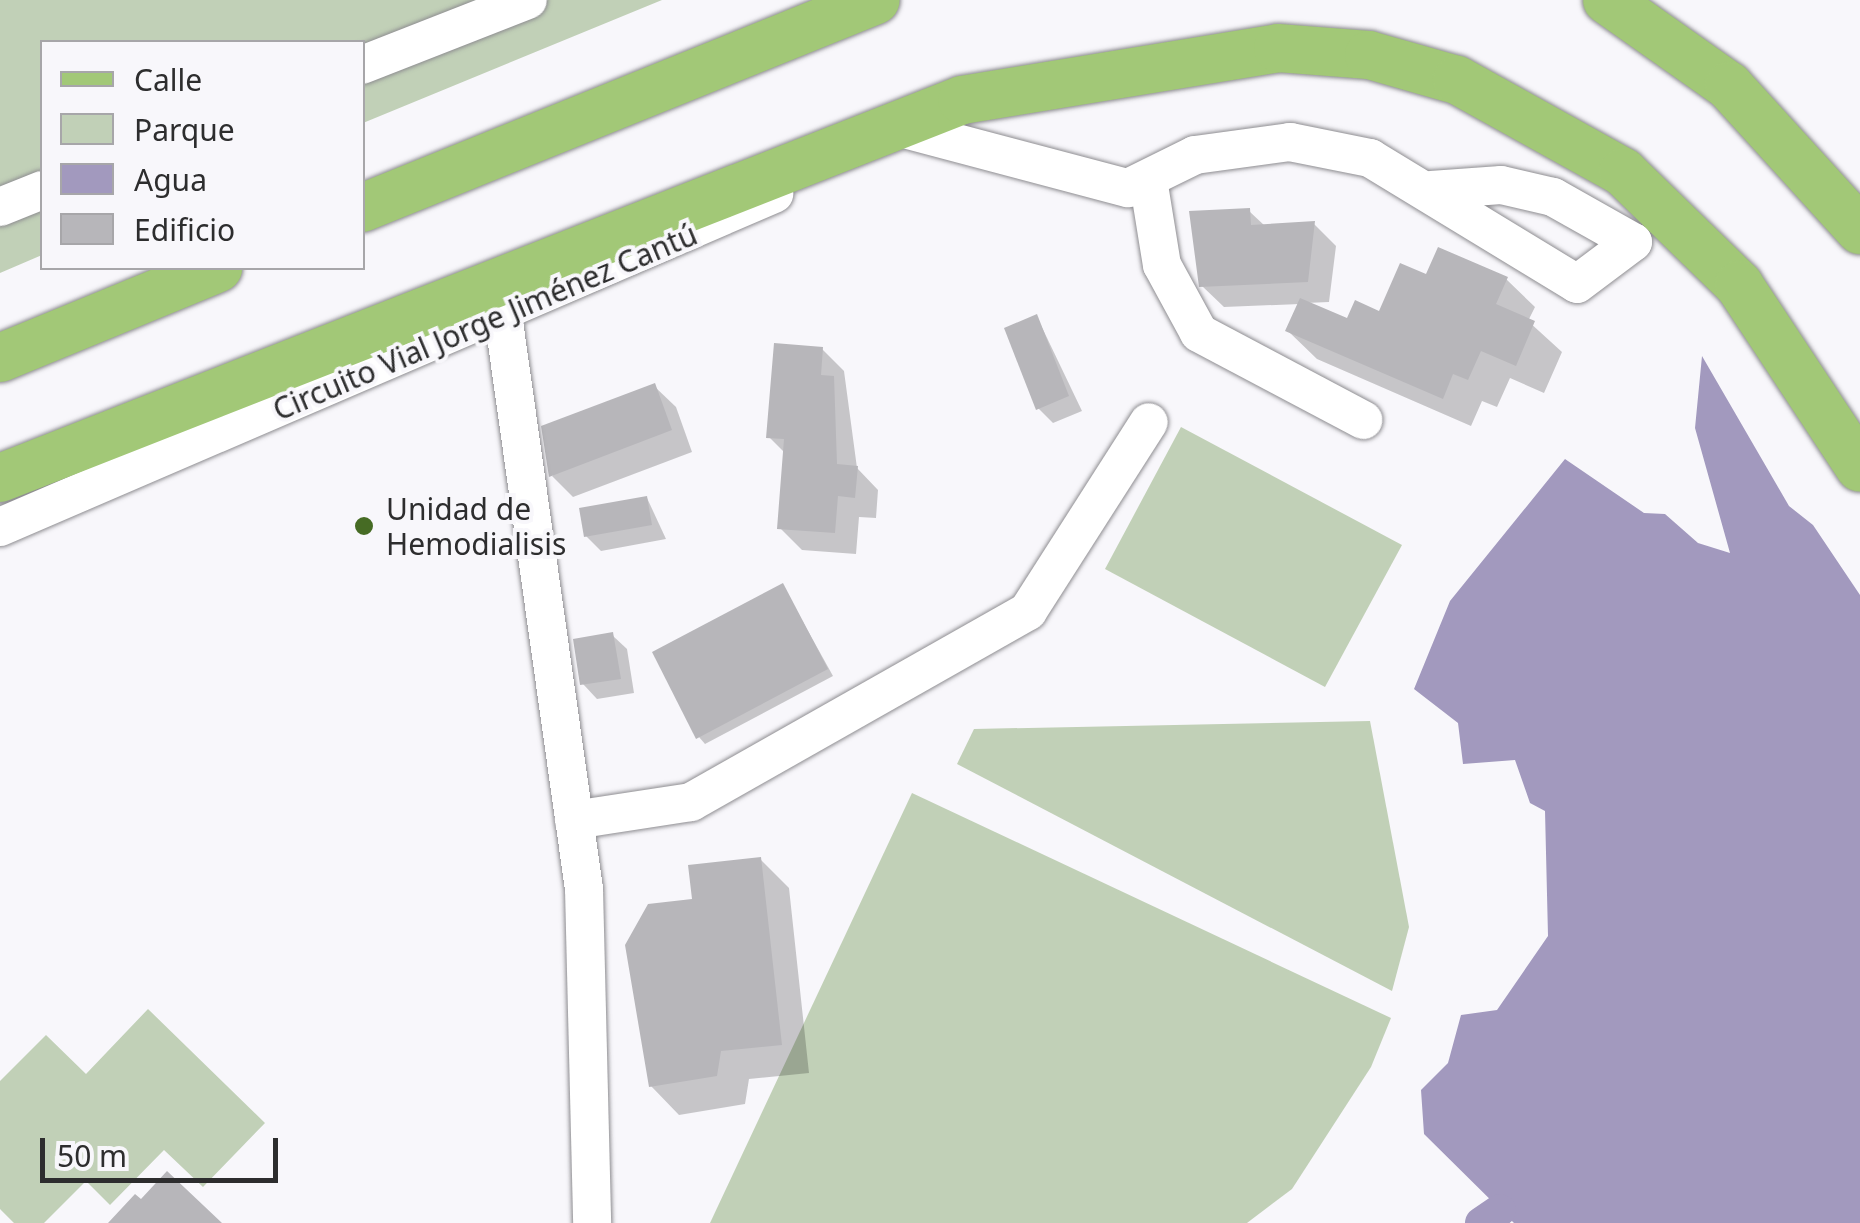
<!DOCTYPE html>
<html>
<head>
<meta charset="utf-8">
<style>
  body { margin:0 }
  #map { position:relative; width:1860px; height:1223px; overflow:hidden; background:#f8f7fb; font-family:"Noto Sans",sans-serif }
  div>[style] { position:absolute }
  .green>* { inset:0; background:#c1d0b7 }
  .water>* { inset:0; background:#a299be }
  .shadow>* { inset:0; background:#0003 }
  .canal>* { height:32px; margin:-16px; padding:0 16px; transform-origin:16px; border-radius:16px; background:#a299be }
  .building>* { inset:0; background:#b7b6ba }
  .roads { filter:drop-shadow(0 0 2px #8e8d91) drop-shadow(0 0 2px #8e8d91) }
  .minor>* { height:38px; margin:-19px; padding:0 19px; transform-origin:19px; border-radius:19px; background:#fff }
  .major>* { height:48px; margin:-24px; padding:0 24px; transform-origin:24px; border-radius:24px; background:#a2c877 }
  .dots>* { width:28px; height:28px; translate:-50% -50%; box-sizing:border-box; border:5px solid #f8f7fb; border-radius:50% }
  span { translate:-50% -50%; white-space:nowrap; text-align:center; line-height:1.15; -webkit-text-stroke:8px #f8f7fb; paint-order:stroke }
  .street-label { font-size:30px; color:#2d2d2e }
  .poi-label { font-size:30px; color:#2d2d2e }
  .left { translate:0 -50%; text-align:left }
  .legend { position:absolute; left:40px; top:40px; width:325px; height:230px; box-sizing:border-box; background:#f8f7fb; border:2px solid #a7a6a9; margin:0; padding:12px 18px; list-style:none; font-size:30px; color:#2d2d2e }
  .legend li { display:flex; align-items:center; gap:20px; height:50px }
  .legend b { width:50px; border:2px solid #a7a6a9 }
  .scale { position:absolute; left:40px; top:1138px; width:238px; height:45px; box-sizing:border-box; border:5px solid #2d2d2e; border-top:0; padding-left:12px; font-size:30px; line-height:35px; white-space:nowrap; color:#2d2d2e; -webkit-text-stroke:8px #f8f7fb; paint-order:stroke }
</style>
</head>
<body>
<div id="map">
  <div class="green">
    <div style="clip-path:polygon(0 0,662px 0,363px 123px,362px 42px,42px 42px,42px 255px,0 273px)"></div>
    <div style="clip-path:polygon(1181px 427px,1402px 545px,1325px 687px,1105px 569px)"></div>
    <div style="clip-path:polygon(1370px 721px,1409px 927px,1392px 991px,957px 764px,974px 729px)"></div>
    <div style="clip-path:polygon(912px 793px,1391px 1018px,1371px 1067px,1292px 1189px,1247px 1223px,710px 1223px)"></div>
    <div style="clip-path:polygon(148px 1009px,265px 1123px,203px 1187px,164px 1150px,110px 1205px,86px 1181px,44px 1223px,14px 1223px,0 1209px,0 1081px,46px 1035px,86px 1074px)"></div>
  </div>
  <div class="water">
    <div style="clip-path:polygon(1702px 356px,1789px 506px,1813px 525px,1860px 595px,1860px 1223px,1514px 1223px,1424px 1134px,1421px 1090px,1448px 1063px,1461px 1015px,1497px 1010px,1548px 936px,1545px 811px,1530px 803px,1515px 760px,1463px 764px,1458px 723px,1414px 689px,1450px 601px,1565px 459px,1644px 513px,1665px 514px,1698px 543px,1730px 553px,1695px 428px)"></div>
  </div>
  <div class="shadow">
    <div style="clip-path:polygon(1249px 211px,1265px 226px,1314px 224px,1336px 246px,1329px 302px,1306px 303px,1348px 322px,1381px 314px,1428px 278px,1506px 279px,1535px 307px,1528px 321px,1562px 352px,1544px 393px,1510px 378px,1497px 407px,1482px 401px,1471px 426px,1317px 359px,1288px 331px,1300px 304px,1224px 307px,1202px 286px)"></div>
    <div style="clip-path:polygon(1037px 317px,1082px 411px,1053px 423px,1038px 408px)"></div>
    <div style="clip-path:polygon(822px 349px,844px 371px,857px 468px,878px 490px,876px 518px,859px 517px,856px 554px,802px 550px,780px 528px,786px 454px,769px 437px)"></div>
    <div style="clip-path:polygon(654px 386px,676px 407px,692px 452px,573px 497px,552px 476px)"></div>
    <div style="clip-path:polygon(647px 498px,666px 539px,601px 551px,586px 536px)"></div>
    <div style="clip-path:polygon(783px 586px,833px 676px,705px 744px,699px 737px)"></div>
    <div style="clip-path:polygon(612px 635px,627px 649px,634px 693px,597px 699px,583px 684px)"></div>
    <div style="clip-path:polygon(760px 859px,789px 888px,809px 1073px,749px 1079px,745px 1104px,679px 1115px,651px 1086px,695px 901px)"></div>
  </div>
  <div class="canal">
    <div style="left:1481px;top:1223px;width:23px;rotate:-34deg"></div>
  </div>
  <div class="building">
    <div style="clip-path:polygon(1250px 208px,1251px 225px,1315px 221px,1308px 282px,1199px 287px,1189px 211px)"></div>
    <div style="clip-path:polygon(1438px 247px,1508px 277px,1496px 304px,1535px 321px,1516px 366px,1481px 351px,1468px 380px,1453px 374px,1443px 399px,1285px 331px,1300px 298px,1347px 318px,1355px 300px,1379px 311px,1400px 263px,1426px 274px)"></div>
    <div style="clip-path:polygon(1037px 314px,1069px 396px,1036px 410px,1004px 328px)"></div>
    <div style="clip-path:polygon(774px 343px,823px 347px,821px 375px,834px 376px,837px 464px,858px 466px,855px 498px,838px 496px,835px 533px,777px 529px,784px 439px,766px 438px)"></div>
    <div style="clip-path:polygon(655px 383px,672px 430px,549px 477px,541px 426px)"></div>
    <div style="clip-path:polygon(647px 496px,652px 525px,584px 537px,579px 508px)"></div>
    <div style="clip-path:polygon(783px 583px,828px 669px,696px 739px,652px 652px)"></div>
    <div style="clip-path:polygon(613px 632px,621px 679px,580px 685px,573px 639px)"></div>
    <div style="clip-path:polygon(761px 857px,782px 1045px,721px 1051px,717px 1076px,649px 1087px,625px 945px,648px 904px,692px 899px,688px 865px)"></div>
    <div style="clip-path:polygon(167px 1171px,222px 1223px,108px 1223px,135px 1194px,141px 1199px)"></div>
  </div>
  <div class="roads">
    <div class="minor">
      <div style="left:362px;top:65px;width:178px;rotate:-21.4deg"></div>
      <div style="left:904px;top:129px;width:232px;rotate:14.8deg"></div>
      <div style="left:1128px;top:188px;width:75px;rotate:-26.2deg"></div>
      <div style="left:1195px;top:155px;width:96px;rotate:-7.8deg"></div>
      <div style="left:1290px;top:142px;width:82px;rotate:11.3deg"></div>
      <div style="left:1370px;top:158px;width:242px;rotate:31.3deg"></div>
      <div style="left:1577px;top:284px;width:70px;rotate:-36.9deg"></div>
      <div style="left:1633px;top:242px;width:92px;rotate:-150.6deg"></div>
      <div style="left:1553px;top:197px;width:53px;rotate:-167deg"></div>
      <div style="left:1501px;top:185px;width:70px;rotate:175.9deg"></div>
      <div style="left:1148px;top:179px;width:87px;rotate:80.8deg"></div>
      <div style="left:1162px;top:265px;width:77px;rotate:61.4deg"></div>
      <div style="left:1199px;top:333px;width:186px;rotate:27.9deg"></div>
      <div style="left:0;top:207px;width:45px;rotate:-22deg"></div>
      <div style="left:503px;top:315px;width:580px;rotate:81.97deg"></div>
      <div style="left:584px;top:889px;width:334px;rotate:88.6deg"></div>
      <div style="left:0;top:527px;width:843px;rotate:-23.28deg"></div>
      <div style="left:574px;top:820px;width:118px;rotate:-8.7deg"></div>
      <div style="left:691px;top:802px;width:387px;rotate:-29.5deg"></div>
      <div style="left:1028px;top:611px;width:224px;rotate:-57.4deg"></div>
    </div>
    <div class="major">
      <div style="left:1607px;top:0;width:149px;rotate:35.2deg"></div>
      <div style="left:1729px;top:86px;width:195px;rotate:47.7deg"></div>
      <div style="left:362px;top:208px;width:554px;rotate:-22.03deg"></div>
      <div style="left:0;top:358px;width:236px;rotate:-22.4deg"></div>
      <div style="left:0;top:478px;width:1034px;rotate:-21.45deg"></div>
      <div style="left:962px;top:100px;width:320px;rotate:-9.3deg"></div>
      <div style="left:1278px;top:48px;width:91px;rotate:4.4deg"></div>
      <div style="left:1369px;top:55px;width:91px;rotate:15.9deg"></div>
      <div style="left:1457px;top:80px;width:190px;rotate:29deg"></div>
      <div style="left:1623px;top:172px;width:162px;rotate:44.2deg"></div>
      <div style="left:1739px;top:285px;width:219px;rotate:56.5deg"></div>
    </div>
  </div>
  <div class="dots">
    <div style="left:364px;top:526px;background:#466b24"></div>
  </div>
  <div class="street-label">
    <span style="left:485px;top:322px;rotate:-23deg">Circuito Vial Jorge Jiménez Cantú</span>
  </div>
  <div class="poi-label">
    <span class="left" style="left:386px;top:526px">Unidad de<br>Hemodialisis</span>
  </div>
  <ul class="legend">
  <li><b style="height:12px;background:#a2c877"></b>Calle</li>
  <li><b style="height:28px;background:#c1d0b7"></b>Parque</li>
  <li><b style="height:28px;background:#a299be"></b>Agua</li>
  <li><b style="height:28px;background:#b7b6ba"></b>Edificio</li>
  </ul>
  <div class="scale">50 m</div>
</div>
</body>
</html>
